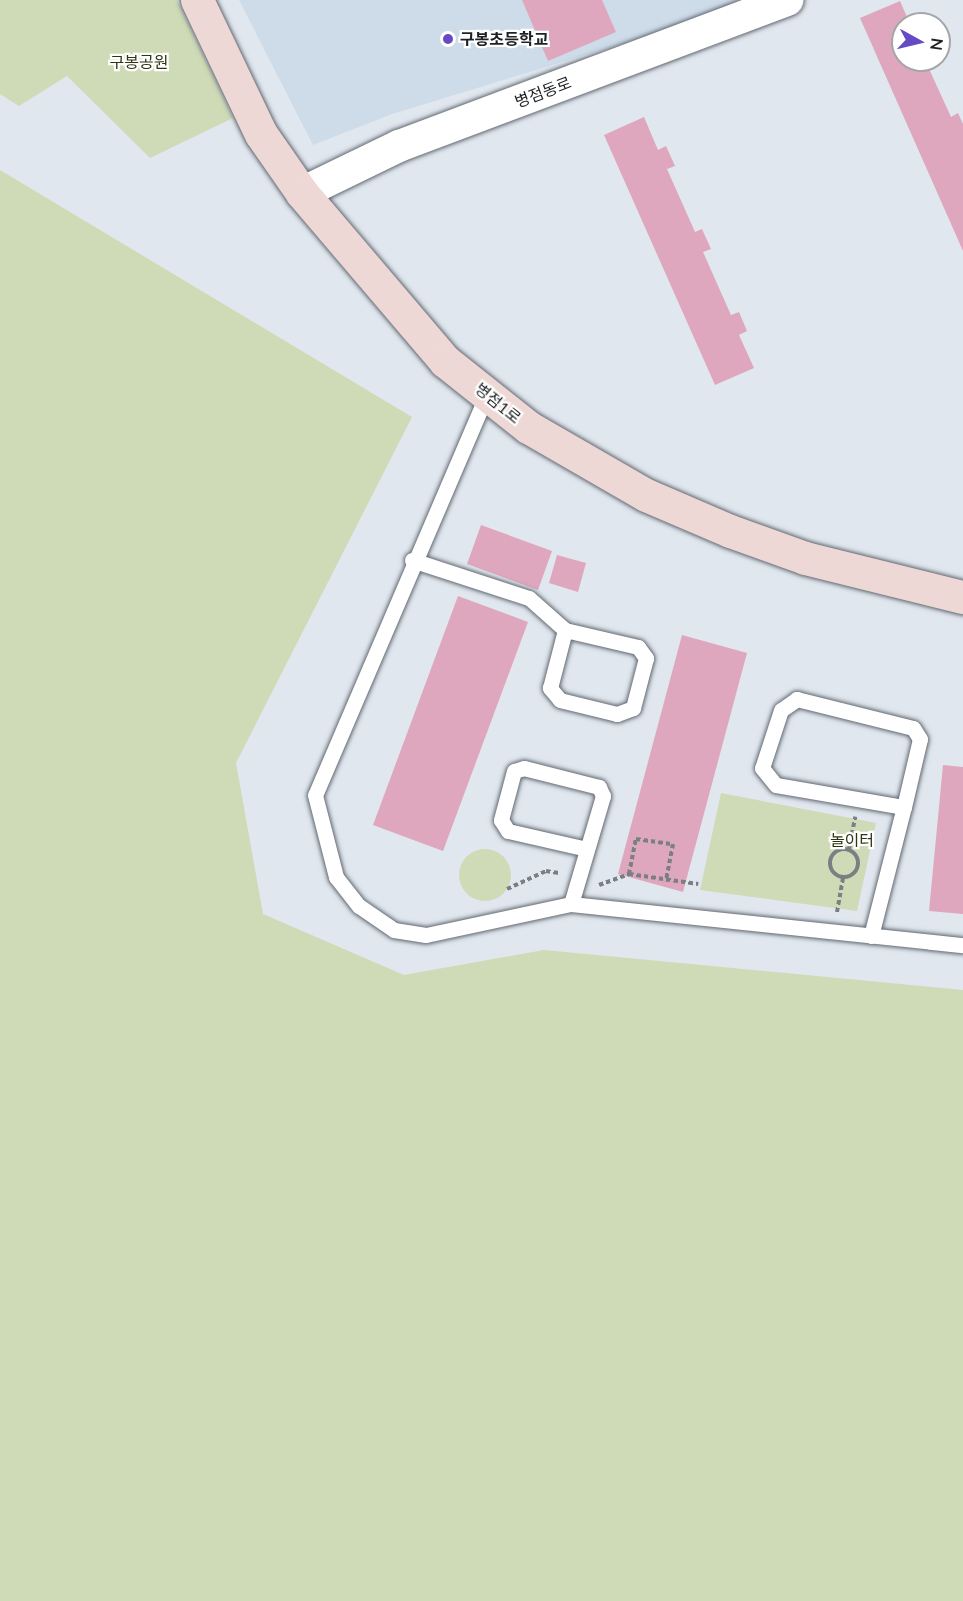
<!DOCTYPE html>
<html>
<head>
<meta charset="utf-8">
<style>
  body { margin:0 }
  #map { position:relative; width:963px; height:1601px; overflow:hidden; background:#e0e7ef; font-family:Lato,"Noto Sans KR",sans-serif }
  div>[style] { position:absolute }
  .built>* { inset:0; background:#cedbe9 }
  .green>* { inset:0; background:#cfdab7 }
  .round { border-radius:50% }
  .building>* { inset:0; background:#dfa7bd }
  .path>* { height:4px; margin-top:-2px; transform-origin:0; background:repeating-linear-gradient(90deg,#7a7f84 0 4.5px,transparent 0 7.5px) }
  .path>.ring { margin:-2px; padding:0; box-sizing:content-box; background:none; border:4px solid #7a7f84; border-radius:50% }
  .roads { filter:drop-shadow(0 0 2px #636971) drop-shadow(0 0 2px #636971) }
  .lane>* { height:15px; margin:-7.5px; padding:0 7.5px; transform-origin:7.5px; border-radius:7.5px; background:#fff }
  .street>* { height:32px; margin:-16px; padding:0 16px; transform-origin:16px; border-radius:16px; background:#fff }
  .secondary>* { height:33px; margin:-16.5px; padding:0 16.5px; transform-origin:16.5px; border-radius:16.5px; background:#eed8d6 }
  .dots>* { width:16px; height:16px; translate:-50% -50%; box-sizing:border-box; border:3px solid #fff; border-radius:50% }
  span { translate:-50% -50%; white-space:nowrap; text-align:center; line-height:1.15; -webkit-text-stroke:4.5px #fff; paint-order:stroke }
  .poi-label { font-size:16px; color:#1e2124; font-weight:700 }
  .left { translate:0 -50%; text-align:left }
  .park-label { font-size:16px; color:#2c3710 }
  .street-label { font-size:16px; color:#1e2124 }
  .north { position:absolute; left:891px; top:12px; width:60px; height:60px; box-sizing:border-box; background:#fff; border:2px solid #a5a6a7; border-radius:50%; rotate:98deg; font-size:16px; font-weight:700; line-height:24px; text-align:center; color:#1e2124 }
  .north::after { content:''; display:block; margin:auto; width:21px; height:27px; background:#664ac3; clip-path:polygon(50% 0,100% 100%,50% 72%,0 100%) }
</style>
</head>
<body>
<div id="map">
  <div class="built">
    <div style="clip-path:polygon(239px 0,746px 0,749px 5px,392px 114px,313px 145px)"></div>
  </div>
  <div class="green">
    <div style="clip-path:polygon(0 0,177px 0,233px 118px,150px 158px,67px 76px,19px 106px,0 94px)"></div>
    <div style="clip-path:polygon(0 170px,412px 417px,236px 763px,263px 914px,404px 975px,544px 950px,963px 990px,963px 1601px,0 1601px)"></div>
    <div style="clip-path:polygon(721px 793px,876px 823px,857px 911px,700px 890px)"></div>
    <div class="round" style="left:459px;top:849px;width:52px;height:52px"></div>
  </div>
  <div class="building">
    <div style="clip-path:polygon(522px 0,602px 0,616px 32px,548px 61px)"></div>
    <div style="clip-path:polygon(900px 1px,910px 24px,903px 24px,903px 60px,925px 60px,951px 117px,958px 113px,963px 124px,963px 251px,860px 18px)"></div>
    <div style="clip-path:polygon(644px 117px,658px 150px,666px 146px,675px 166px,667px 169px,695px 232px,702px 229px,711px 249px,703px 252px,731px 315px,739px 312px,747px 331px,739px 335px,754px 368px,715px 385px,604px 135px)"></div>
    <div style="clip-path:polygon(481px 525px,552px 551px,538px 590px,467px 564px)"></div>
    <div style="clip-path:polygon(557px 555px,586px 563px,578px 592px,549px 583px)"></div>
    <div style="clip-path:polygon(458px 596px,528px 622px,443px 851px,373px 825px)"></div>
    <div style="clip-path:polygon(682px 635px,747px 653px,683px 892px,618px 874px)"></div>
    <div style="clip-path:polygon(943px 765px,963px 767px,963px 914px,929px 911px)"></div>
  </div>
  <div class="path">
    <div class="ring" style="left:830px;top:849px;width:24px;height:24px"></div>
    <div style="left:849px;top:849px;width:33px;rotate:-79deg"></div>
    <div style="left:629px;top:874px;width:36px;rotate:-79deg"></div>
    <div style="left:636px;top:839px;width:37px;rotate:8deg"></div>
    <div style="left:673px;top:844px;width:38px;rotate:101deg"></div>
    <div style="left:599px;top:885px;width:32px;rotate:-20deg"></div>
    <div style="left:629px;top:874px;width:70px;rotate:8.2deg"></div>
    <div style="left:507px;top:889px;width:43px;rotate:-24.8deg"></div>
    <div style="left:546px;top:871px;width:13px;rotate:9deg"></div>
    <div style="left:837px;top:912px;width:35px;rotate:-80deg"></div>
  </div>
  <div class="roads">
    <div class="lane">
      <div style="left:487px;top:394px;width:436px;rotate:113.2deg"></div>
      <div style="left:315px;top:795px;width:85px;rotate:75.6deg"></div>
      <div style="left:336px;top:877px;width:37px;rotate:52deg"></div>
      <div style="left:359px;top:906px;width:42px;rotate:34.4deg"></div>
      <div style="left:394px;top:930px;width:32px;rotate:9deg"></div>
      <div style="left:426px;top:935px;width:148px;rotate:-12.1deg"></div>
      <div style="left:571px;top:904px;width:394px;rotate:6deg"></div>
      <div style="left:412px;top:560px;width:123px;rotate:18deg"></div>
      <div style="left:529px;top:598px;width:48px;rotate:41.6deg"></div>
      <div style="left:565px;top:630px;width:75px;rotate:13.1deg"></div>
      <div style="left:638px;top:647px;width:14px;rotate:54deg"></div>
      <div style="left:646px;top:658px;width:52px;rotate:104.6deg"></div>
      <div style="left:633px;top:708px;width:17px;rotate:159deg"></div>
      <div style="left:617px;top:714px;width:59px;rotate:-166.2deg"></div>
      <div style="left:560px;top:700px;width:16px;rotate:-130deg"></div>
      <div style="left:550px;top:688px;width:60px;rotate:-75.5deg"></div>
      <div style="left:571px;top:904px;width:113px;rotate:-73.5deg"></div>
      <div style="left:603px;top:796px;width:10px;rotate:-114deg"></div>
      <div style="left:599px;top:787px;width:77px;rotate:-165.8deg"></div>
      <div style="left:524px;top:768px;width:10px;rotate:163deg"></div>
      <div style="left:514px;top:771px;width:51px;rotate:104.9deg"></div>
      <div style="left:501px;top:820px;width:13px;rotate:58deg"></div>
      <div style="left:508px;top:831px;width:81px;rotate:12.8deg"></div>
      <div style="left:871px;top:936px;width:133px;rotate:-75.7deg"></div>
      <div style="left:904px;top:807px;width:70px;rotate:-76.8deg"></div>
      <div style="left:920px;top:739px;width:13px;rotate:-122deg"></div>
      <div style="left:913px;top:728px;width:120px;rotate:-166deg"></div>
      <div style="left:797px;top:699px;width:19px;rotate:145deg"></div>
      <div style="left:781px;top:710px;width:61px;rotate:108.1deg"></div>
      <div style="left:762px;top:768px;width:22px;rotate:51deg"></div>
      <div style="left:776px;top:785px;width:130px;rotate:9.8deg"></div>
    </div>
    <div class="street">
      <div style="left:302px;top:193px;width:108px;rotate:-25.9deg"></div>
      <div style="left:399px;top:146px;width:415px;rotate:-20.6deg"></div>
    </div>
    <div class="secondary">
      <div style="left:197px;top:0;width:148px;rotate:64.5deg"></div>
      <div style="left:261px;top:134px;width:72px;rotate:55.2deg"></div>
      <div style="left:302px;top:193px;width:221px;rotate:49.6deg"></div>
      <div style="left:445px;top:361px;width:106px;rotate:38.5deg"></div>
      <div style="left:528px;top:427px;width:136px;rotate:30deg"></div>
      <div style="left:646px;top:495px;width:91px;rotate:23.2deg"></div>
      <div style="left:730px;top:531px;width:80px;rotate:19.8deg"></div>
      <div style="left:805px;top:558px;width:163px;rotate:13.9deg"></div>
    </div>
  </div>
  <div class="dots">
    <div style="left:448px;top:39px;background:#664ac3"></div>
  </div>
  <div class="poi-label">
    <span class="left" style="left:460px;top:39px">구봉초등학교</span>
  </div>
  <div class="park-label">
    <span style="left:139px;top:62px">구봉공원</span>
    <span style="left:852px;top:840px">놀이터</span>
  </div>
  <div class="street-label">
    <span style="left:543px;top:92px;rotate:-21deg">병점동로</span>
    <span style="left:498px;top:403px;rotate:39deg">병점1로</span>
  </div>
  <div class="north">N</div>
</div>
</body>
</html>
